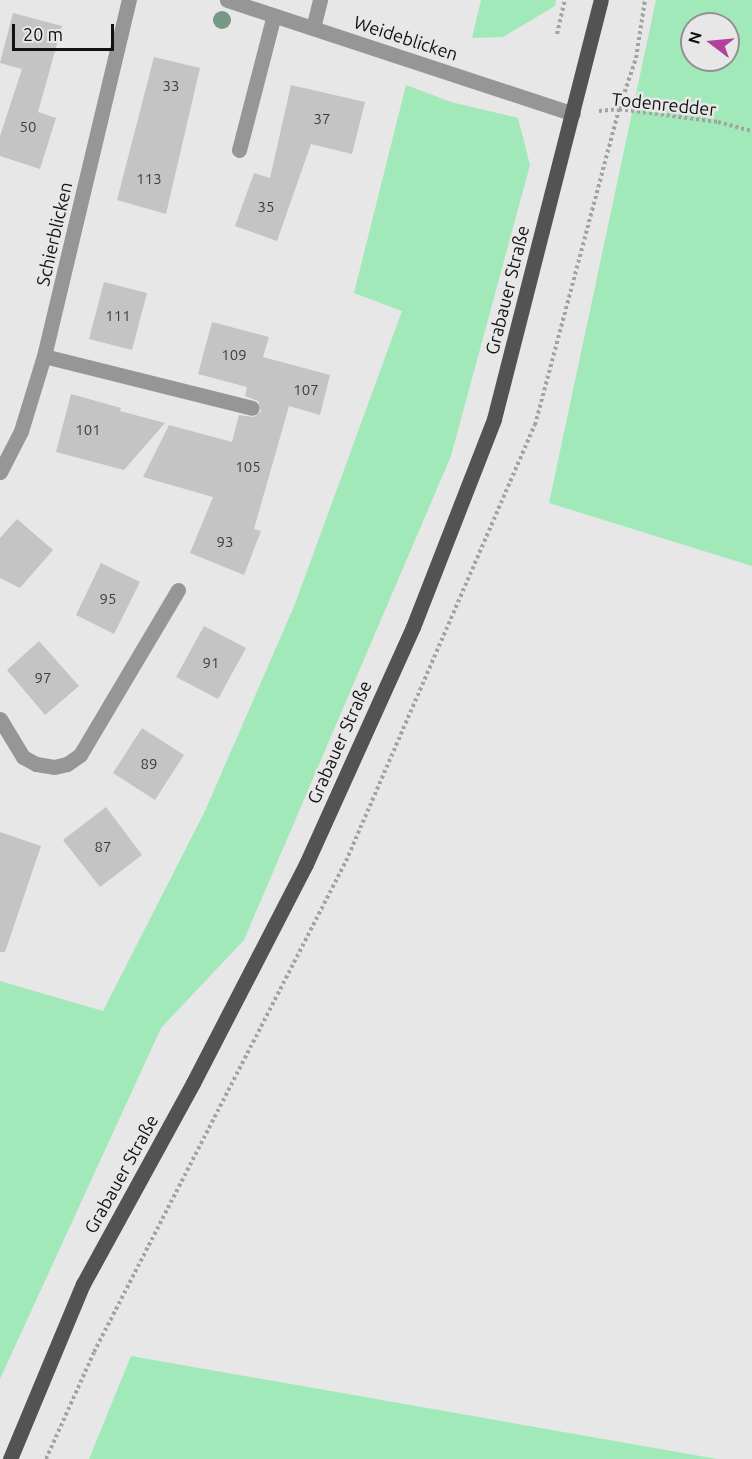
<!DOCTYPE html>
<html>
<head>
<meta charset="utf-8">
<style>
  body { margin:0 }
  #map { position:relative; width:752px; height:1459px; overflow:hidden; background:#e7e7e8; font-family:Ubuntu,sans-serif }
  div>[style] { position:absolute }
  .green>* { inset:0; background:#a2e9b9 }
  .building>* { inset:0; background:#c4c4c5 }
  .path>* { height:4px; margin-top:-2px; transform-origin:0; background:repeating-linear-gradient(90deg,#a3a3a4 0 3px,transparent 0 6px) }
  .minor>* { height:15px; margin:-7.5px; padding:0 7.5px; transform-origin:7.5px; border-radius:7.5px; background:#959695 }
  .major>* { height:15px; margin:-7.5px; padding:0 7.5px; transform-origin:7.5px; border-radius:7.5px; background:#535352 }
  .trees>* { width:18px; height:18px; margin:-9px; border-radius:50%; background:#769885 }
  span { translate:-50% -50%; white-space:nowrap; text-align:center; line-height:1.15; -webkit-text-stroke:5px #e7e7e8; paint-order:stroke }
  .number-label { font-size:15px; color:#3e3e3f }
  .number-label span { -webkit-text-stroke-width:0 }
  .street-label { font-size:18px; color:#121212 }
  .north { position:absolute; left:680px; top:12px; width:60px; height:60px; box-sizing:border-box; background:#e7e7e8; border:2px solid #929292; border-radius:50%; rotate:286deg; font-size:16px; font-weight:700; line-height:24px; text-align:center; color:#121212 }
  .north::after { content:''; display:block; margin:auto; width:21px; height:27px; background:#b2429e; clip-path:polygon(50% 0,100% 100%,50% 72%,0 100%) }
  .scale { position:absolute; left:12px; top:24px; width:102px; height:27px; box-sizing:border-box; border:3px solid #121212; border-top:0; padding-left:8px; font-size:18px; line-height:21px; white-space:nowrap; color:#121212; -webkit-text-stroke:4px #e7e7e8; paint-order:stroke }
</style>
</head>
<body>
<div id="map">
  <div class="green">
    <div style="clip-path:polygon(481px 0,556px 0,555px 6px,503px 37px,472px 38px)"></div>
    <div style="clip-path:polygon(evenodd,656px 0,752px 0,752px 566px,549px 503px,656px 0,692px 24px,728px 24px,728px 60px,692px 60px,692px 24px)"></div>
    <div style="clip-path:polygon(406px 85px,451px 102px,518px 118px,530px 165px,451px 456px,244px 940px,161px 1028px,0 1379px,0 981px,103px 1011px,205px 811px,295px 604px,402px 311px,354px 293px)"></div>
    <div style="clip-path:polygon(131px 1356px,717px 1459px,89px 1459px)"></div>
  </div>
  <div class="building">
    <div style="clip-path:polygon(13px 13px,62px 26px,38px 112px,56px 118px,40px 169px,0 156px,0 136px,22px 69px,0 63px)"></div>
    <div style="clip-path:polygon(154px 57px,200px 68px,166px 214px,117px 200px)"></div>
    <div style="clip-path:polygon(291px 85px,365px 102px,352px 154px,311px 144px,277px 241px,235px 226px,254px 173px,270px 178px)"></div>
    <div style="clip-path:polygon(104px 282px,147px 293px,132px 350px,89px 339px)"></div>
    <div style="clip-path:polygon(212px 322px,269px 337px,263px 357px,330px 375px,320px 415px,289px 406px,254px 529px,261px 531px,244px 575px,190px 553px,213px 497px,143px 477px,169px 425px,232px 442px,239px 415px,254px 417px,261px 411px,258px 401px,245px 396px,247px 387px,198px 374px)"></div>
    <div style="clip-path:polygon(71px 394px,121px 408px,120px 411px,165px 423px,124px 470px,56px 452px)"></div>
    <div style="clip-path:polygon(17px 519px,53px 550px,20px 588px,0 578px,0 538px)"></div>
    <div style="clip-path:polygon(101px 563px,140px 582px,114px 634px,76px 615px)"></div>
    <div style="clip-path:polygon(204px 626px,246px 648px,218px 699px,176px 677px)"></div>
    <div style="clip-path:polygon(39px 641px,79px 686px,45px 715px,7px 670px)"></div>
    <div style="clip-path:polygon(142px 728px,184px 755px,155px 800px,113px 773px)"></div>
    <div style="clip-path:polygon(106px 807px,142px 855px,100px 887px,63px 840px)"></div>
    <div style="clip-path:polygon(0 832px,41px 846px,5px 952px,0 952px)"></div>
  </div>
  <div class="path">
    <div style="left:557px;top:34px;width:35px;rotate:-77deg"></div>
    <div style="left:599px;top:111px;width:20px;rotate:-6deg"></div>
    <div style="left:619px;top:109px;width:100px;rotate:7.5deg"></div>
    <div style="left:718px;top:122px;width:35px;rotate:15deg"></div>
    <div style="left:46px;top:1459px;width:117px;rotate:-65.8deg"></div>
    <div style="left:94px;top:1352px;width:552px;rotate:-62.83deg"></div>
    <div style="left:346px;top:861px;width:475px;rotate:-66.6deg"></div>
    <div style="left:535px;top:425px;width:327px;rotate:-75.1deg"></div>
    <div style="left:619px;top:109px;width:54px;rotate:-71.6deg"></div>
    <div style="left:636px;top:58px;width:59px;rotate:-81.2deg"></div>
  </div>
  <div class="minor">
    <div style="left:227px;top:0;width:364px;rotate:18.2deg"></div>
    <div style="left:313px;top:28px;width:29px;rotate:-76deg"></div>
    <div style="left:239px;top:150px;width:139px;rotate:-75.5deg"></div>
    <div style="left:44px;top:356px;width:214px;rotate:14deg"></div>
    <div style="left:0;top:472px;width:46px;rotate:-62.9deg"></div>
    <div style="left:21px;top:431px;width:78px;rotate:-73deg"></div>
    <div style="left:44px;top:356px;width:366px;rotate:-76.6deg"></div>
    <div style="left:0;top:719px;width:44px;rotate:58.8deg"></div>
    <div style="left:23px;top:757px;width:15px;rotate:28deg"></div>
    <div style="left:36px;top:764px;width:18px;rotate:9deg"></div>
    <div style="left:54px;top:767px;width:13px;rotate:-13deg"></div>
    <div style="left:67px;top:764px;width:16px;rotate:-35deg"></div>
    <div style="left:80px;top:755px;width:192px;rotate:-59.3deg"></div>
  </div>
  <div class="major">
    <div style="left:10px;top:1459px;width:190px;rotate:-67.4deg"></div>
    <div style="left:83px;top:1284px;width:229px;rotate:-61.3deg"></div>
    <div style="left:193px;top:1083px;width:246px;rotate:-62.7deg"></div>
    <div style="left:306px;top:864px;width:260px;rotate:-65.7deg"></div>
    <div style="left:413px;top:627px;width:223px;rotate:-68.7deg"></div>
    <div style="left:494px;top:419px;width:432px;rotate:-75.7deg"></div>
  </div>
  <div class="trees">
    <div style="left:222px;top:20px"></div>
  </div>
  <div class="number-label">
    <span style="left:171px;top:86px">33</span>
    <span style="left:322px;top:119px">37</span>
    <span style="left:28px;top:127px">50</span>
    <span style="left:149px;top:179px">113</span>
    <span style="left:266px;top:207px">35</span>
    <span style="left:118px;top:316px">111</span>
    <span style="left:234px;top:355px">109</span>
    <span style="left:306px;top:390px">107</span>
    <span style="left:88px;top:430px">101</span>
    <span style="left:248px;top:467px">105</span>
    <span style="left:225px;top:542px">93</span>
    <span style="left:108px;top:599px">95</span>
    <span style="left:211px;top:663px">91</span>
    <span style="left:43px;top:678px">97</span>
    <span style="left:149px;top:764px">89</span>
    <span style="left:103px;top:847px">87</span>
  </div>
  <div class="street-label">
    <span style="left:406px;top:38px;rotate:18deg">Weideblicken</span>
    <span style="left:664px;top:104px;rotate:6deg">Todenredder</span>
    <span style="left:54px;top:234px;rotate:-77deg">Schierblicken</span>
    <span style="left:507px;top:290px;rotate:-76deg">Grabauer Straße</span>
    <span style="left:339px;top:742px;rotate:-66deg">Grabauer Straße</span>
    <span style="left:121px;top:1174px;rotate:-61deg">Grabauer Straße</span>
  </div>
  <div class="north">N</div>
  <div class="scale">20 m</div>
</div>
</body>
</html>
